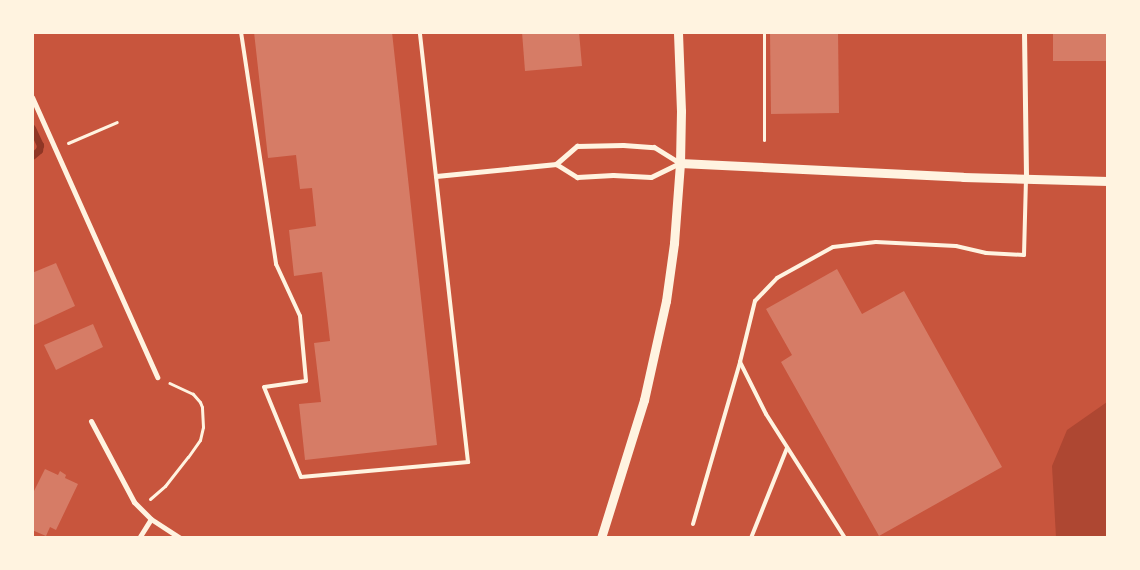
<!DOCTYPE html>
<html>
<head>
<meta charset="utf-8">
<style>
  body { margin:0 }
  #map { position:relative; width:1140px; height:570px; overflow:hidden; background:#c8553d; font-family:"Open Sans",sans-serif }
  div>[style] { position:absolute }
  .green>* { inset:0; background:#ae4732 }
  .stream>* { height:7px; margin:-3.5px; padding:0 3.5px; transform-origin:3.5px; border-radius:3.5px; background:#8f3625 }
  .building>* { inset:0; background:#d67c66 }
  .path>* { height:3px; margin:-1.5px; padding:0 1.5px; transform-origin:1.5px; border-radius:1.5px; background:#fff3e0 }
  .service>* { height:4px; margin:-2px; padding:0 2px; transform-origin:2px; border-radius:2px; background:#fff3e0 }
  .minor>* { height:5px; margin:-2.5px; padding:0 2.5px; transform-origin:2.5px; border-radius:2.5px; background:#fff3e0 }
  .tertiary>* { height:9px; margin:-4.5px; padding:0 4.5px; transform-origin:4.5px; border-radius:4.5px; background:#fff3e0 }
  span { translate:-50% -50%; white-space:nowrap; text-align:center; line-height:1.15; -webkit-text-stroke:4px #fff3e0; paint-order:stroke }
  .frame { position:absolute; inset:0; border:34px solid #fff3e0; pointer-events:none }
</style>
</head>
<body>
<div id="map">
  <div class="green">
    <div style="clip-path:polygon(1107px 402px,1107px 537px,1056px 537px,1052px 466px,1067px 430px)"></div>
  </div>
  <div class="stream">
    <div style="left:32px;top:128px;width:19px;rotate:65deg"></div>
    <div style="left:40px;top:145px;width:5px;rotate:101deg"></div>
    <div style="left:39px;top:150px;width:9px;rotate:139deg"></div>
  </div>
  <div class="building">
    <div style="clip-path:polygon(254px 32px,392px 32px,437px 445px,305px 460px,299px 404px,321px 402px,314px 343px,330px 341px,322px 272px,294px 276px,289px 230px,316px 226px,312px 188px,300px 189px,296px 155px,268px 158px)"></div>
    <div style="clip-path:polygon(522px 32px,579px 32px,582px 66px,525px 71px)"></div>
    <div style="clip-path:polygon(770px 32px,838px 32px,839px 113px,771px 114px)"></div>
    <div style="clip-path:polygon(1053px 32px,1108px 32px,1108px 61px,1053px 61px)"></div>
    <div style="clip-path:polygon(56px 263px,75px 306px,34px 325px,32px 273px)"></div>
    <div style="clip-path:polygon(837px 269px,862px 314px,904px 291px,1002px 467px,879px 536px,781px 362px,792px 355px,766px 309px)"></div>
    <div style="clip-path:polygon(93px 324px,103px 347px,56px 370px,44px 345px)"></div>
    <div style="clip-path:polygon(45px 469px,58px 475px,60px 471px,66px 475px,65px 478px,78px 484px,56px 530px,50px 527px,46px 536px,32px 530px,32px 495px)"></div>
  </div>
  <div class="path">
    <div style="left:764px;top:140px;width:108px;rotate:-90deg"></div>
    <div style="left:68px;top:143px;width:53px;rotate:-23.2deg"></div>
    <div style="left:150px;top:499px;width:20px;rotate:-41deg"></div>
    <div style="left:165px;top:486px;width:37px;rotate:-52deg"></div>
    <div style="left:188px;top:457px;width:21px;rotate:-55deg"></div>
    <div style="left:200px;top:440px;width:13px;rotate:-77deg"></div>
    <div style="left:203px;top:427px;width:20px;rotate:-93deg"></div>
    <div style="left:202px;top:407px;width:5px;rotate:-112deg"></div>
    <div style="left:200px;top:402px;width:11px;rotate:-131deg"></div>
    <div style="left:193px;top:394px;width:26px;rotate:-155deg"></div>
  </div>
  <div class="service">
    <div style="left:241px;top:32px;width:235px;rotate:81.4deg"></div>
    <div style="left:276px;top:264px;width:57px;rotate:65.2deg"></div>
    <div style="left:300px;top:316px;width:65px;rotate:84.7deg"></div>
    <div style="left:306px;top:381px;width:42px;rotate:171.9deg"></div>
    <div style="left:264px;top:387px;width:97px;rotate:67.7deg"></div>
    <div style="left:301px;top:477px;width:168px;rotate:-5.1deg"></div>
    <div style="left:468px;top:462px;width:433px;rotate:-96.4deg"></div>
    <div style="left:740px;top:362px;width:58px;rotate:63.4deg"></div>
    <div style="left:766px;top:414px;width:147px;rotate:57.5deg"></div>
    <div style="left:693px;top:524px;width:169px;rotate:-73.8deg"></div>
    <div style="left:740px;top:362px;width:63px;rotate:-76.2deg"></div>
    <div style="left:755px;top:301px;width:32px;rotate:-46deg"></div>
    <div style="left:777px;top:278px;width:64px;rotate:-29deg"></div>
    <div style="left:833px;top:247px;width:43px;rotate:-6.6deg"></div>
    <div style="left:876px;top:242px;width:80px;rotate:2.9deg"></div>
    <div style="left:956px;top:246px;width:31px;rotate:13deg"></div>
    <div style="left:986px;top:253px;width:38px;rotate:3deg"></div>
    <div style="left:1024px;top:255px;width:75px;rotate:-88.5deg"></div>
    <div style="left:751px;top:538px;width:97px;rotate:-68.2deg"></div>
  </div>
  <div class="minor">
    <div style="left:1024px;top:32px;width:147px;rotate:89.2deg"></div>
    <div style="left:32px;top:97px;width:307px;rotate:65.9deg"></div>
    <div style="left:556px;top:164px;width:25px;rotate:32deg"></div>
    <div style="left:577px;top:177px;width:36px;rotate:-3deg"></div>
    <div style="left:613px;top:175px;width:38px;rotate:3deg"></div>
    <div style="left:651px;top:177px;width:32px;rotate:-26deg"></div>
    <div style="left:436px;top:176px;width:121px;rotate:-5.7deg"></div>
    <div style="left:556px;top:164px;width:28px;rotate:-41deg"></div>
    <div style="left:577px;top:146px;width:46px;rotate:-1.2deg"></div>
    <div style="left:623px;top:145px;width:31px;rotate:4deg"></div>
    <div style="left:654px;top:147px;width:31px;rotate:32deg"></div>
    <div style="left:91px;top:421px;width:92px;rotate:62deg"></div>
    <div style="left:134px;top:502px;width:24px;rotate:45deg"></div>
    <div style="left:151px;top:519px;width:35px;rotate:33deg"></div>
    <div style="left:139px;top:538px;width:22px;rotate:-58deg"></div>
  </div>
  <div class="tertiary">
    <div style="left:680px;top:163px;width:283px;rotate:2.8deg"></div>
    <div style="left:963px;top:177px;width:145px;rotate:1.6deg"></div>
    <div style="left:601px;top:538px;width:145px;rotate:-72.7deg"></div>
    <div style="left:644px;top:400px;width:101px;rotate:-77.5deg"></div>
    <div style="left:666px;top:301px;width:59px;rotate:-82.1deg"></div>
    <div style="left:674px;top:243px;width:80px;rotate:-85.7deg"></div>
    <div style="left:680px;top:163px;width:52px;rotate:-88.9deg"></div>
    <div style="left:681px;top:111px;width:79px;rotate:-92.2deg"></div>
  </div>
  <div class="frame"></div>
</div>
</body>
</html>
